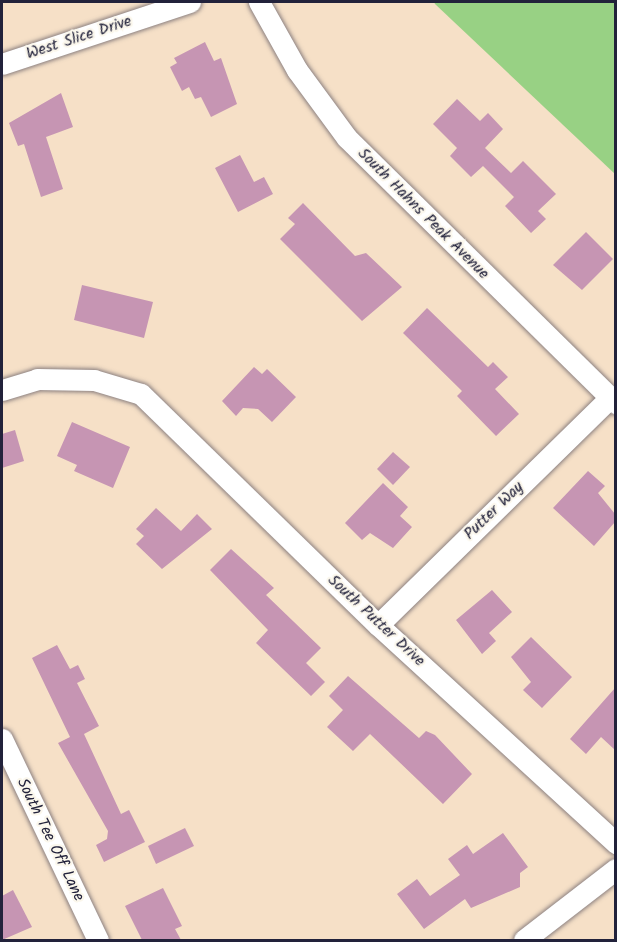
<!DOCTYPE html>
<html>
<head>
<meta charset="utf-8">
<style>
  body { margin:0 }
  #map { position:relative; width:617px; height:942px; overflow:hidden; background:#f6e0c7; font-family:Kalam,sans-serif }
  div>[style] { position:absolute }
  .green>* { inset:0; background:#98d184 }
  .building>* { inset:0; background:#c695b3 }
  .roads { filter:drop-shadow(0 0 2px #8c8181) drop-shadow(0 0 2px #8c8181) }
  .minor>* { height:21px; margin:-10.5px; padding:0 10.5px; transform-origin:10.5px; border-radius:10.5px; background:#fff }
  span { translate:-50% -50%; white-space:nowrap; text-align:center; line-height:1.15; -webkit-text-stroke:4.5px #fbf7ec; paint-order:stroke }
  .street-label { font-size:16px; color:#22223b }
  .frame { position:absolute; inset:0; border:3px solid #22223b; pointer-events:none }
</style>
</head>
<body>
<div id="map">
  <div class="green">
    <div style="clip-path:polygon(434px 2px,615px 2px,615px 174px,435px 4px)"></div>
  </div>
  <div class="building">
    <div style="clip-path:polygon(205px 42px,214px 61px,221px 58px,237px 104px,211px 117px,201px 97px,195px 99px,189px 87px,182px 91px,170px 67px,177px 63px,174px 58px)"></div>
    <div style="clip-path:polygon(61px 93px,73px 127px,46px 137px,63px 189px,41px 197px,24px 144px,18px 146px,9px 123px)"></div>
    <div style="clip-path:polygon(457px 99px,480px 121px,488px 113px,503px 129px,485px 148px,511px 173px,523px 161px,556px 194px,538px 211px,546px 219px,531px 233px,505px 206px,514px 197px,483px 166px,471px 177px,450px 156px,457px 148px,433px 124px)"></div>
    <div style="clip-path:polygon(240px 155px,254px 182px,264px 177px,273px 194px,238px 212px,215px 168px)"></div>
    <div style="clip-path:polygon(303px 203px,355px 256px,366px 253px,402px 287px,362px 321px,280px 239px,295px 224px,288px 218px)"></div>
    <div style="clip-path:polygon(586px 232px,613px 259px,582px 290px,553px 265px)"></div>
    <div style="clip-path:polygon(82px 285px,153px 302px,144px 338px,74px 320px)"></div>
    <div style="clip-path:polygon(427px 308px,488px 367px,493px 362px,508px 377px,495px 389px,519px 414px,496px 436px,457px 396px,462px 391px,403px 333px)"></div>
    <div style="clip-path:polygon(254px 367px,262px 374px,267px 369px,296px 397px,272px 422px,258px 409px,243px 408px,236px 416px,222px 401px)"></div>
    <div style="clip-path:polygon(72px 422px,130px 447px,113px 488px,74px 471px,77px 465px,57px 456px)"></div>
    <div style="clip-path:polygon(15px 430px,24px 461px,2px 468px,2px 434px)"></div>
    <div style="clip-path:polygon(393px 452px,410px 467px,393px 485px,377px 469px)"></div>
    <div style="clip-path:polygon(588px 471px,605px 486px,598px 493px,615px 514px,615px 522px,594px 546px,553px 508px)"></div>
    <div style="clip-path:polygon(383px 483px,408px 507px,400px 516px,412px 527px,393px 548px,370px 533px,362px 540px,345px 523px)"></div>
    <div style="clip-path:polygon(156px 508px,181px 531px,197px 514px,212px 529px,162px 569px,136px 544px,144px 536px,136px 529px)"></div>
    <div style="clip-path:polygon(231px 549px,274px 588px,266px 595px,321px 648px,306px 663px,325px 682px,311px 696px,256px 643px,268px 630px,210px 570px)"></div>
    <div style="clip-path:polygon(492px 590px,512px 612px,489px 633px,496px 641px,482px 654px,456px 620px)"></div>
    <div style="clip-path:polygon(531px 637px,572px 677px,542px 708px,523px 690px,531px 682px,511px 657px)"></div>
    <div style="clip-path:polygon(57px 645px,70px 669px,78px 665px,85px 679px,77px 683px,99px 726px,84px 734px,121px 814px,129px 810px,145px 842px,104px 862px,96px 845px,107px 839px,108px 831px,58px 743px,70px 737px,32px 658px)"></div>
    <div style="clip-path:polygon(348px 676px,419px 738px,426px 731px,435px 735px,472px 774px,443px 804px,370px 734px,353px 751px,327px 727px,343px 710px,329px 696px)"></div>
    <div style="clip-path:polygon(615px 688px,615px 750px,601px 737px,586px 754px,570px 739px)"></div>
    <div style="clip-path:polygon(185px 828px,194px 846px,156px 864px,148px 846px)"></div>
    <div style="clip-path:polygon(503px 833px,528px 867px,520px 873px,520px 887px,471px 908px,465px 899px,424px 929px,397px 894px,417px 879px,430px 896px,460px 875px,448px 859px,467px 845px,473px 854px)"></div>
    <div style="clip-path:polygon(163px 888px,182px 926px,175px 929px,181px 940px,142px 940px,125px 906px)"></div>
    <div style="clip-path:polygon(13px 890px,32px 927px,2px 940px,2px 896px)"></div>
  </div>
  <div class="roads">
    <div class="minor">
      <div style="left:259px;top:2px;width:78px;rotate:60.8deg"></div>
      <div style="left:297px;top:70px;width:84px;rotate:53.7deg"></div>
      <div style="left:347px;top:138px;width:378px;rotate:44.6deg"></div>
      <div style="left:2px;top:64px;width:198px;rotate:-18.3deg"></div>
      <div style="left:2px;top:390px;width:37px;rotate:-17deg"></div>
      <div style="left:37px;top:379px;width:57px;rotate:1deg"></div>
      <div style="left:94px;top:380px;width:49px;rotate:16.6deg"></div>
      <div style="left:141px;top:394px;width:331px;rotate:44.3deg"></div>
      <div style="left:378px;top:625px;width:323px;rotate:42.5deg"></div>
      <div style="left:378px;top:625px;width:325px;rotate:-44.4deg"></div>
      <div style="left:2px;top:739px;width:223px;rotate:64.5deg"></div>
      <div style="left:524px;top:940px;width:116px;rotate:-37.7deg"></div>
    </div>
  </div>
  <div class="street-label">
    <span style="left:79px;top:38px;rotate:-18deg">West Slice Drive</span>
    <span style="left:423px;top:214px;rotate:45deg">South Hahns Peak Avenue</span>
    <span style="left:494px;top:511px;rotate:-44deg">Putter Way</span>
    <span style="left:376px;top:621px;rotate:43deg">South Putter Drive</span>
    <span style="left:50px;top:840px;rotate:64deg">South Tee Off Lane</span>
  </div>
  <div class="frame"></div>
</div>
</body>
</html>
